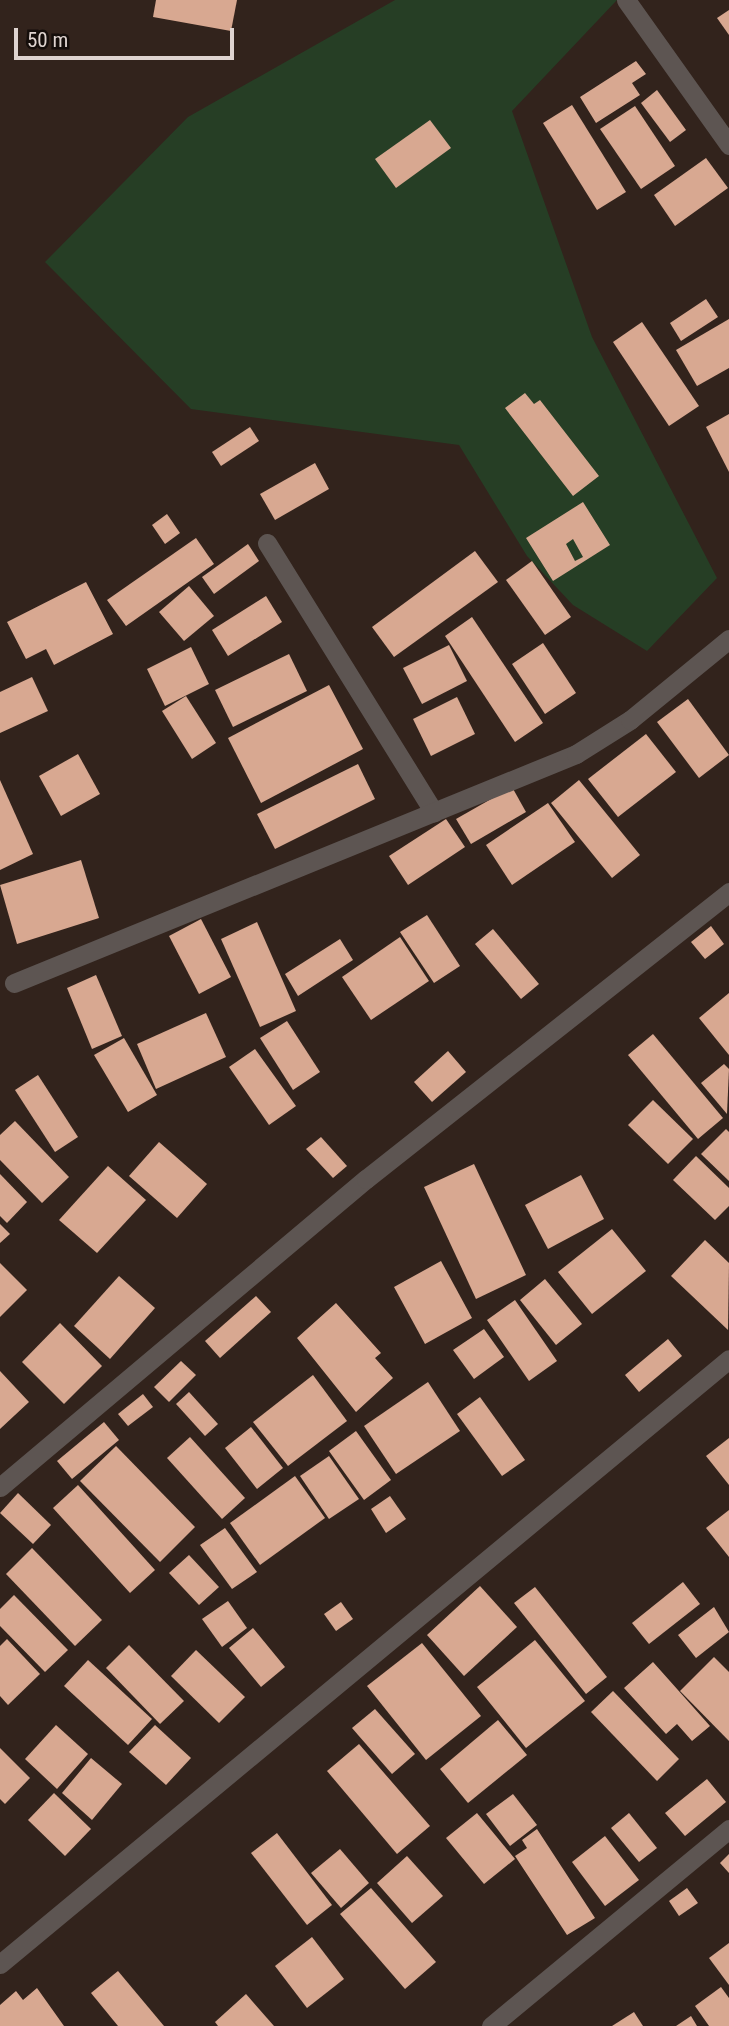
<!DOCTYPE html>
<html>
<head>
<meta charset="utf-8">
<style>
  body { margin:0 }
  #map { position:relative; width:729px; height:2026px; overflow:hidden; background:#32231c; font-family:"Roboto Condensed",sans-serif }
  div>[style] { position:absolute }
  .green>* { inset:0; background:#263e25 }
  .building>* { inset:0; background:#d8a891 }
  .minor>* { height:19px; margin:-9.5px; padding:0 9.5px; transform-origin:9.5px; border-radius:9.5px; background:#5d5552 }
  span { translate:-50% -50%; white-space:nowrap; text-align:center; line-height:1.15; -webkit-text-stroke:7px #150e0b; paint-order:stroke }
  .scale { position:absolute; left:14px; top:28px; width:220px; height:32px; box-sizing:border-box; border:4px solid #dfd4d0; border-top:0; padding-left:9px; font-size:21px; line-height:24px; white-space:nowrap; color:#dfd4d0; -webkit-text-stroke:5px #150e0b; paint-order:stroke }
</style>
</head>
<body>
<div id="map">
  <div class="green">
    <div style="clip-path:polygon(395px 0,617px 0,512px 111px,592px 337px,717px 578px,647px 651px,573px 605px,527px 556px,459px 445px,191px 409px,45px 262px,188px 117px)"></div>
  </div>
  <div class="building">
    <div style="clip-path:polygon(156px 0,237px 0,231px 31px,153px 17px)"></div>
    <div style="clip-path:polygon(729px 10px,729px 35px,717px 18px)"></div>
    <div style="clip-path:polygon(636px 61px,646px 74px,632px 83px,640px 95px,596px 123px,580px 97px)"></div>
    <div style="clip-path:polygon(657px 90px,686px 130px,670px 142px,641px 103px)"></div>
    <div style="clip-path:polygon(572px 105px,626px 192px,597px 210px,543px 123px)"></div>
    <div style="clip-path:polygon(635px 106px,675px 166px,641px 189px,600px 129px)"></div>
    <div style="clip-path:polygon(430px 120px,451px 148px,396px 188px,375px 159px)"></div>
    <div style="clip-path:polygon(706px 158px,728px 188px,675px 226px,654px 195px)"></div>
    <div style="clip-path:polygon(706px 299px,718px 317px,681px 341px,670px 323px)"></div>
    <div style="clip-path:polygon(729px 319px,729px 368px,697px 386px,676px 350px)"></div>
    <div style="clip-path:polygon(642px 322px,699px 406px,669px 426px,613px 342px)"></div>
    <div style="clip-path:polygon(525px 393px,534px 404px,540px 400px,599px 476px,573px 496px,505px 408px)"></div>
    <div style="clip-path:polygon(729px 414px,729px 472px,706px 427px)"></div>
    <div style="clip-path:polygon(250px 427px,259px 441px,221px 466px,212px 452px)"></div>
    <div style="clip-path:polygon(315px 463px,329px 489px,275px 520px,260px 494px)"></div>
    <div style="clip-path:polygon(evenodd,583px 502px,610px 545px,553px 581px,526px 538px,583px 502px,573px 539px,583px 557px,575px 561px,566px 544px,573px 539px)"></div>
    <div style="clip-path:polygon(167px 514px,180px 533px,165px 544px,152px 525px)"></div>
    <div style="clip-path:polygon(196px 538px,214px 564px,126px 626px,107px 600px)"></div>
    <div style="clip-path:polygon(248px 544px,259px 561px,214px 594px,202px 577px)"></div>
    <div style="clip-path:polygon(475px 551px,498px 582px,394px 657px,372px 627px)"></div>
    <div style="clip-path:polygon(532px 561px,571px 617px,545px 635px,506px 580px)"></div>
    <div style="clip-path:polygon(86px 582px,113px 634px,54px 665px,46px 649px,26px 659px,7px 622px)"></div>
    <div style="clip-path:polygon(189px 586px,214px 616px,184px 641px,159px 612px)"></div>
    <div style="clip-path:polygon(266px 596px,282px 622px,228px 656px,212px 630px)"></div>
    <div style="clip-path:polygon(472px 617px,543px 723px,515px 742px,445px 636px)"></div>
    <div style="clip-path:polygon(543px 643px,576px 693px,545px 714px,512px 664px)"></div>
    <div style="clip-path:polygon(449px 645px,467px 681px,422px 704px,403px 668px)"></div>
    <div style="clip-path:polygon(191px 647px,209px 684px,165px 706px,147px 669px)"></div>
    <div style="clip-path:polygon(289px 654px,307px 691px,233px 727px,215px 690px)"></div>
    <div style="clip-path:polygon(32px 677px,48px 711px,0 733px,0 692px)"></div>
    <div style="clip-path:polygon(329px 685px,363px 749px,261px 803px,228px 738px)"></div>
    <div style="clip-path:polygon(186px 696px,216px 743px,192px 759px,162px 711px)"></div>
    <div style="clip-path:polygon(457px 697px,475px 734px,431px 756px,413px 719px)"></div>
    <div style="clip-path:polygon(688px 699px,729px 755px,699px 778px,657px 722px)"></div>
    <div style="clip-path:polygon(646px 734px,676px 772px,618px 817px,588px 779px)"></div>
    <div style="clip-path:polygon(78px 754px,100px 794px,61px 816px,39px 776px)"></div>
    <div style="clip-path:polygon(358px 764px,375px 799px,275px 849px,257px 814px)"></div>
    <div style="clip-path:polygon(0 780px,33px 854px,0 870px)"></div>
    <div style="clip-path:polygon(579px 780px,640px 855px,612px 878px,551px 803px)"></div>
    <div style="clip-path:polygon(512px 787px,526px 812px,471px 844px,456px 819px)"></div>
    <div style="clip-path:polygon(548px 803px,575px 842px,512px 885px,486px 845px)"></div>
    <div style="clip-path:polygon(446px 819px,465px 847px,408px 885px,389px 856px)"></div>
    <div style="clip-path:polygon(81px 860px,99px 918px,17px 944px,0 885px)"></div>
    <div style="clip-path:polygon(427px 915px,460px 966px,434px 983px,400px 932px)"></div>
    <div style="clip-path:polygon(201px 919px,231px 977px,199px 994px,169px 936px)"></div>
    <div style="clip-path:polygon(257px 922px,296px 1011px,260px 1027px,221px 939px)"></div>
    <div style="clip-path:polygon(711px 926px,724px 944px,705px 959px,691px 942px)"></div>
    <div style="clip-path:polygon(493px 929px,539px 984px,521px 999px,475px 944px)"></div>
    <div style="clip-path:polygon(400px 937px,429px 981px,371px 1020px,342px 977px)"></div>
    <div style="clip-path:polygon(340px 939px,353px 960px,298px 996px,285px 974px)"></div>
    <div style="clip-path:polygon(96px 975px,122px 1036px,92px 1049px,67px 988px)"></div>
    <div style="clip-path:polygon(729px 993px,729px 1055px,699px 1018px)"></div>
    <div style="clip-path:polygon(206px 1013px,226px 1057px,156px 1089px,137px 1044px)"></div>
    <div style="clip-path:polygon(287px 1021px,320px 1072px,293px 1090px,260px 1038px)"></div>
    <div style="clip-path:polygon(653px 1034px,723px 1118px,698px 1139px,628px 1055px)"></div>
    <div style="clip-path:polygon(124px 1038px,157px 1095px,128px 1112px,94px 1055px)"></div>
    <div style="clip-path:polygon(255px 1049px,296px 1106px,269px 1125px,229px 1067px)"></div>
    <div style="clip-path:polygon(448px 1051px,466px 1072px,432px 1102px,414px 1082px)"></div>
    <div style="clip-path:polygon(724px 1064px,729px 1069px,727px 1114px,701px 1083px)"></div>
    <div style="clip-path:polygon(38px 1075px,78px 1137px,55px 1152px,15px 1090px)"></div>
    <div style="clip-path:polygon(653px 1100px,693px 1139px,668px 1164px,628px 1125px)"></div>
    <div style="clip-path:polygon(15px 1121px,69px 1177px,42px 1203px,0 1160px,0 1135px)"></div>
    <div style="clip-path:polygon(726px 1129px,729px 1132px,729px 1181px,701px 1154px)"></div>
    <div style="clip-path:polygon(321px 1137px,347px 1166px,333px 1178px,306px 1149px)"></div>
    <div style="clip-path:polygon(159px 1142px,207px 1184px,177px 1218px,129px 1176px)"></div>
    <div style="clip-path:polygon(696px 1156px,729px 1188px,729px 1206px,715px 1220px,673px 1180px)"></div>
    <div style="clip-path:polygon(474px 1164px,526px 1275px,476px 1299px,424px 1187px)"></div>
    <div style="clip-path:polygon(108px 1166px,146px 1200px,97px 1253px,59px 1220px)"></div>
    <div style="clip-path:polygon(0 1174px,27px 1202px,7px 1223px,0 1216px)"></div>
    <div style="clip-path:polygon(581px 1175px,604px 1219px,548px 1249px,525px 1205px)"></div>
    <div style="clip-path:polygon(0 1224px,10px 1234px,0 1243px)"></div>
    <div style="clip-path:polygon(612px 1229px,646px 1271px,592px 1314px,558px 1272px)"></div>
    <div style="clip-path:polygon(705px 1240px,729px 1263px,728px 1330px,671px 1276px)"></div>
    <div style="clip-path:polygon(441px 1261px,472px 1318px,425px 1344px,394px 1287px)"></div>
    <div style="clip-path:polygon(0 1263px,27px 1290px,0 1317px)"></div>
    <div style="clip-path:polygon(119px 1276px,155px 1308px,110px 1359px,74px 1326px)"></div>
    <div style="clip-path:polygon(545px 1279px,582px 1324px,556px 1345px,520px 1300px)"></div>
    <div style="clip-path:polygon(256px 1296px,271px 1312px,220px 1358px,205px 1341px)"></div>
    <div style="clip-path:polygon(515px 1300px,557px 1361px,529px 1381px,487px 1320px)"></div>
    <div style="clip-path:polygon(336px 1303px,381px 1353px,375px 1358px,393px 1378px,356px 1412px,297px 1338px)"></div>
    <div style="clip-path:polygon(60px 1323px,102px 1366px,64px 1404px,22px 1362px)"></div>
    <div style="clip-path:polygon(484px 1329px,504px 1357px,474px 1379px,453px 1350px)"></div>
    <div style="clip-path:polygon(668px 1339px,682px 1356px,639px 1392px,625px 1375px)"></div>
    <div style="clip-path:polygon(181px 1361px,196px 1375px,169px 1402px,154px 1387px)"></div>
    <div style="clip-path:polygon(0 1371px,29px 1402px,0 1429px)"></div>
    <div style="clip-path:polygon(313px 1375px,347px 1421px,288px 1466px,253px 1422px)"></div>
    <div style="clip-path:polygon(428px 1382px,460px 1431px,396px 1474px,364px 1426px)"></div>
    <div style="clip-path:polygon(189px 1392px,218px 1424px,205px 1436px,176px 1404px)"></div>
    <div style="clip-path:polygon(143px 1394px,153px 1407px,128px 1426px,118px 1414px)"></div>
    <div style="clip-path:polygon(480px 1397px,525px 1460px,502px 1476px,457px 1414px)"></div>
    <div style="clip-path:polygon(104px 1422px,119px 1440px,72px 1479px,57px 1461px)"></div>
    <div style="clip-path:polygon(251px 1427px,283px 1468px,257px 1489px,225px 1448px)"></div>
    <div style="clip-path:polygon(356px 1431px,391px 1480px,364px 1500px,329px 1451px)"></div>
    <div style="clip-path:polygon(190px 1437px,245px 1498px,222px 1519px,167px 1458px)"></div>
    <div style="clip-path:polygon(729px 1438px,729px 1485px,706px 1456px)"></div>
    <div style="clip-path:polygon(116px 1446px,195px 1527px,160px 1562px,80px 1481px)"></div>
    <div style="clip-path:polygon(329px 1456px,359px 1499px,329px 1519px,300px 1476px)"></div>
    <div style="clip-path:polygon(295px 1476px,325px 1518px,260px 1565px,230px 1523px)"></div>
    <div style="clip-path:polygon(78px 1485px,155px 1570px,130px 1593px,53px 1508px)"></div>
    <div style="clip-path:polygon(18px 1493px,51px 1525px,33px 1544px,0 1513px)"></div>
    <div style="clip-path:polygon(390px 1496px,406px 1519px,386px 1533px,371px 1509px)"></div>
    <div style="clip-path:polygon(729px 1510px,729px 1557px,706px 1528px)"></div>
    <div style="clip-path:polygon(225px 1528px,257px 1572px,232px 1589px,200px 1545px)"></div>
    <div style="clip-path:polygon(32px 1548px,102px 1620px,75px 1646px,6px 1574px)"></div>
    <div style="clip-path:polygon(189px 1555px,219px 1587px,199px 1605px,169px 1573px)"></div>
    <div style="clip-path:polygon(683px 1582px,700px 1604px,649px 1644px,632px 1623px)"></div>
    <div style="clip-path:polygon(480px 1586px,517px 1627px,464px 1676px,427px 1635px)"></div>
    <div style="clip-path:polygon(535px 1587px,607px 1677px,586px 1694px,514px 1603px)"></div>
    <div style="clip-path:polygon(14px 1595px,68px 1650px,45px 1672px,0 1626px,0 1609px)"></div>
    <div style="clip-path:polygon(228px 1601px,247px 1628px,222px 1647px,202px 1619px)"></div>
    <div style="clip-path:polygon(341px 1602px,353px 1619px,336px 1631px,324px 1614px)"></div>
    <div style="clip-path:polygon(714px 1607px,729px 1632px,696px 1658px,678px 1635px)"></div>
    <div style="clip-path:polygon(253px 1628px,285px 1667px,261px 1687px,229px 1648px)"></div>
    <div style="clip-path:polygon(7px 1639px,40px 1674px,8px 1705px,0 1696px,0 1646px)"></div>
    <div style="clip-path:polygon(535px 1640px,585px 1701px,526px 1748px,477px 1687px)"></div>
    <div style="clip-path:polygon(422px 1643px,481px 1716px,426px 1760px,367px 1686px)"></div>
    <div style="clip-path:polygon(129px 1645px,184px 1701px,160px 1724px,106px 1668px)"></div>
    <div style="clip-path:polygon(196px 1650px,245px 1697px,219px 1723px,171px 1676px)"></div>
    <div style="clip-path:polygon(714px 1657px,729px 1672px,729px 1741px,680px 1691px)"></div>
    <div style="clip-path:polygon(88px 1660px,152px 1719px,128px 1745px,64px 1686px)"></div>
    <div style="clip-path:polygon(653px 1662px,710px 1726px,692px 1741px,677px 1724px,666px 1734px,624px 1688px)"></div>
    <div style="clip-path:polygon(613px 1691px,679px 1759px,657px 1781px,591px 1712px)"></div>
    <div style="clip-path:polygon(375px 1709px,415px 1754px,392px 1774px,352px 1728px)"></div>
    <div style="clip-path:polygon(498px 1720px,527px 1755px,468px 1803px,440px 1769px)"></div>
    <div style="clip-path:polygon(56px 1725px,88px 1754px,57px 1789px,25px 1759px)"></div>
    <div style="clip-path:polygon(155px 1725px,191px 1758px,166px 1785px,129px 1752px)"></div>
    <div style="clip-path:polygon(359px 1744px,430px 1826px,397px 1854px,327px 1771px)"></div>
    <div style="clip-path:polygon(0 1748px,30px 1778px,5px 1804px,0 1799px)"></div>
    <div style="clip-path:polygon(91px 1758px,122px 1784px,92px 1820px,62px 1793px)"></div>
    <div style="clip-path:polygon(707px 1779px,726px 1802px,685px 1836px,665px 1813px)"></div>
    <div style="clip-path:polygon(54px 1793px,91px 1829px,65px 1856px,28px 1820px)"></div>
    <div style="clip-path:polygon(513px 1794px,537px 1825px,510px 1846px,486px 1814px)"></div>
    <div style="clip-path:polygon(477px 1813px,515px 1859px,484px 1884px,446px 1838px)"></div>
    <div style="clip-path:polygon(629px 1813px,657px 1848px,639px 1862px,611px 1828px)"></div>
    <div style="clip-path:polygon(537px 1829px,595px 1918px,567px 1935px,515px 1856px,527px 1848px,522px 1840px)"></div>
    <div style="clip-path:polygon(277px 1833px,332px 1905px,307px 1925px,251px 1853px)"></div>
    <div style="clip-path:polygon(605px 1836px,639px 1880px,605px 1906px,572px 1862px)"></div>
    <div style="clip-path:polygon(340px 1849px,369px 1883px,341px 1908px,311px 1873px)"></div>
    <div style="clip-path:polygon(729px 1854px,729px 1873px,720px 1863px)"></div>
    <div style="clip-path:polygon(407px 1856px,443px 1896px,412px 1923px,377px 1883px)"></div>
    <div style="clip-path:polygon(371px 1888px,436px 1962px,405px 1989px,340px 1914px)"></div>
    <div style="clip-path:polygon(687px 1888px,698px 1903px,679px 1916px,669px 1901px)"></div>
    <div style="clip-path:polygon(312px 1937px,344px 1979px,307px 2008px,275px 1966px)"></div>
    <div style="clip-path:polygon(729px 1943px,729px 1985px,709px 1958px)"></div>
    <div style="clip-path:polygon(118px 1971px,164px 2026px,118px 2026px,91px 1993px)"></div>
    <div style="clip-path:polygon(721px 1987px,729px 1998px,729px 2026px,709px 2026px,695px 2006px)"></div>
    <div style="clip-path:polygon(37px 1988px,64px 2026px,0 2026px,0 2005px,16px 1991px,23px 2000px)"></div>
    <div style="clip-path:polygon(246px 1994px,274px 2026px,218px 2026px,215px 2022px)"></div>
    <div style="clip-path:polygon(634px 2012px,643px 2026px,612px 2026px)"></div>
    <div style="clip-path:polygon(691px 2016px,697px 2026px,676px 2026px)"></div>
  </div>
  <div class="minor">
    <div style="left:626px;top:0;width:178px;rotate:54.6deg"></div>
    <div style="left:267px;top:543px;width:317px;rotate:58.2deg"></div>
    <div style="left:14px;top:983px;width:607px;rotate:-22.17deg"></div>
    <div style="left:576px;top:754px;width:64px;rotate:-32.2deg"></div>
    <div style="left:630px;top:720px;width:128px;rotate:-39.3deg"></div>
    <div style="left:0;top:1487px;width:478px;rotate:-40.1deg"></div>
    <div style="left:366px;top:1179px;width:463px;rotate:-38.3deg"></div>
    <div style="left:0;top:1964px;width:947px;rotate:-39.69deg"></div>
    <div style="left:491px;top:2026px;width:309px;rotate:-39.6deg"></div>
  </div>
  <div class="scale">50 m</div>
</div>
</body>
</html>
